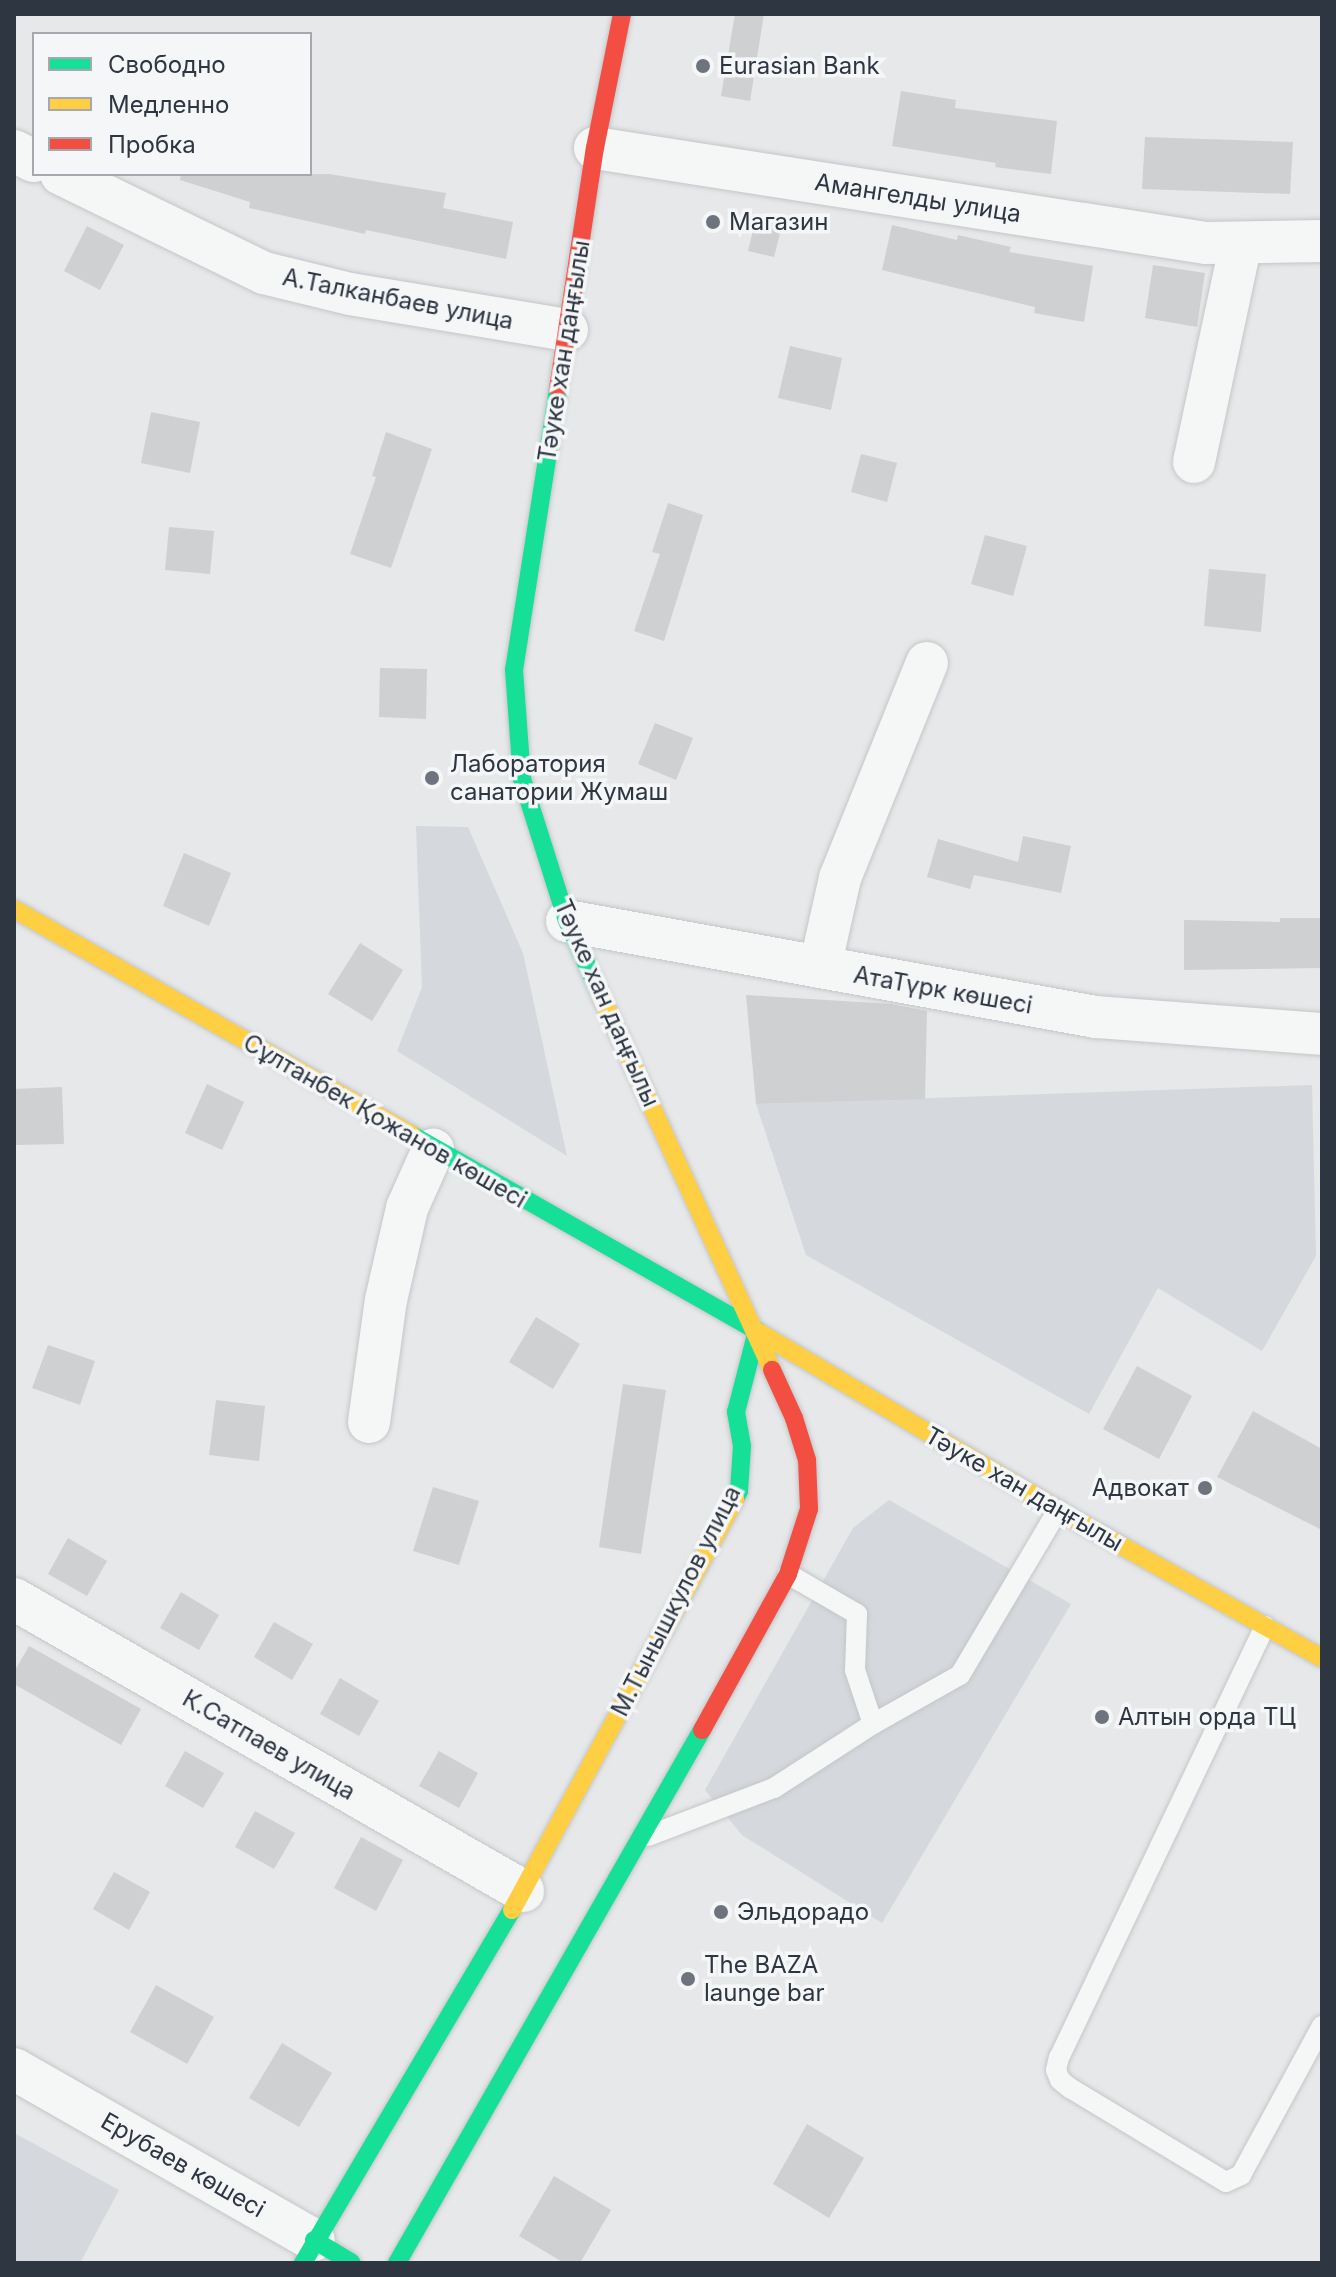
<!DOCTYPE html>
<html>
<head>
<meta charset="utf-8">
<style>
  body { margin:0 }
  #map { position:relative; width:1336px; height:2277px; overflow:hidden; background:#e6e8ea; font-family:Inter,sans-serif }
  div>[style] { position:absolute }
  .built>* { inset:0; background:#d5d8dd }
  .building>* { inset:0; background:#ced0d2 }
  .roads { filter:drop-shadow(0 0 2px #c4c6c8) drop-shadow(0 0 2px #c4c6c8) }
  .lane>* { height:20px; margin:-10px; padding:0 10px; transform-origin:10px; border-radius:10px; background:#f5f6f6 }
  .street>* { height:42px; margin:-21px; padding:0 21px; transform-origin:21px; border-radius:21px; background:#f5f6f6 }
  .fast>* { height:18px; margin:-9px; padding:0 9px; transform-origin:9px; border-radius:9px; background:#16e098 }
  .slow>* { height:18px; margin:-9px; padding:0 9px; transform-origin:9px; border-radius:9px; background:#ffcf43 }
  .jam>* { height:18px; margin:-9px; padding:0 9px; transform-origin:9px; border-radius:9px; background:#f24e42 }
  .dots>* { width:22px; height:22px; translate:-50% -50%; box-sizing:border-box; border:4px solid #f4f6f8; border-radius:50% }
  span { translate:-50% -50%; white-space:nowrap; text-align:center; line-height:1.15; -webkit-text-stroke:7px #f4f6f8; paint-order:stroke }
  .poi-label { font-size:24px; color:#2e3642 }
  .left { translate:0 -50%; text-align:left }
  .right { translate:-100% -50%; text-align:right }
  .street-label { font-size:24px; color:#2e3642 }
  .frame { position:absolute; inset:0; border:16px solid #2e3642; pointer-events:none }
  .legend { position:absolute; left:32px; top:32px; width:280px; height:144px; box-sizing:border-box; background:#f4f6f8; border:2px solid #a5a9af; margin:0; padding:10px 14px; list-style:none; font-size:24px; color:#2e3642 }
  .legend li { display:flex; align-items:center; gap:16px; height:40px }
  .legend b { width:40px; border:2px solid #a5a9af }
</style>
</head>
<body>
<div id="map">
  <div class="built">
    <div style="clip-path:polygon(416px 826px,468px 827px,523px 953px,567px 1156px,397px 1051px,422px 987px)"></div>
    <div style="clip-path:polygon(1312px 1085px,1316px 1256px,1262px 1351px,1158px 1288px,1089px 1414px,806px 1255px,756px 1104px)"></div>
    <div style="clip-path:polygon(889px 1500px,1071px 1604px,882px 1923px,742px 1835px,705px 1790px,853px 1528px)"></div>
    <div style="clip-path:polygon(14px 2133px,119px 2190px,80px 2263px,14px 2263px)"></div>
  </div>
  <div class="building">
    <div style="clip-path:polygon(735px 14px,764px 14px,750px 101px,721px 96px)"></div>
    <div style="clip-path:polygon(901px 91px,956px 100px,955px 108px,1057px 121px,1051px 174px,995px 167px,996px 163px,892px 146px)"></div>
    <div style="clip-path:polygon(1145px 137px,1293px 142px,1290px 194px,1142px 189px)"></div>
    <div style="clip-path:polygon(181px 174px,329px 174px,446px 193px,443px 208px,513px 222px,506px 259px,366px 230px,365px 234px,249px 208px,250px 202px,180px 180px)"></div>
    <div style="clip-path:polygon(757px 215px,783px 222px,774px 257px,748px 251px)"></div>
    <div style="clip-path:polygon(892px 225px,957px 240px,958px 235px,1011px 247px,1009px 252px,1093px 266px,1084px 322px,1034px 313px,1035px 307px,882px 270px)"></div>
    <div style="clip-path:polygon(87px 226px,124px 245px,100px 290px,64px 271px)"></div>
    <div style="clip-path:polygon(1153px 265px,1205px 273px,1197px 327px,1145px 318px)"></div>
    <div style="clip-path:polygon(790px 346px,842px 358px,831px 410px,778px 398px)"></div>
    <div style="clip-path:polygon(151px 412px,200px 422px,190px 473px,141px 463px)"></div>
    <div style="clip-path:polygon(386px 432px,432px 449px,391px 568px,350px 554px,376px 477px,372px 476px)"></div>
    <div style="clip-path:polygon(861px 454px,897px 463px,887px 502px,851px 492px)"></div>
    <div style="clip-path:polygon(668px 503px,703px 515px,664px 641px,634px 631px,660px 554px,652px 552px)"></div>
    <div style="clip-path:polygon(169px 527px,214px 531px,210px 574px,165px 570px)"></div>
    <div style="clip-path:polygon(985px 535px,1027px 546px,1013px 596px,971px 584px)"></div>
    <div style="clip-path:polygon(1209px 569px,1266px 574px,1261px 632px,1204px 626px)"></div>
    <div style="clip-path:polygon(380px 668px,427px 669px,426px 719px,379px 717px)"></div>
    <div style="clip-path:polygon(655px 723px,693px 738px,676px 780px,638px 764px)"></div>
    <div style="clip-path:polygon(1023px 836px,1071px 846px,1061px 893px,974px 875px,970px 889px,927px 877px,938px 839px,1018px 862px)"></div>
    <div style="clip-path:polygon(184px 853px,231px 873px,209px 926px,163px 906px)"></div>
    <div style="clip-path:polygon(1280px 918px,1322px 918px,1322px 968px,1184px 970px,1184px 920px,1280px 922px)"></div>
    <div style="clip-path:polygon(360px 943px,403px 970px,372px 1021px,328px 994px)"></div>
    <div style="clip-path:polygon(746px 995px,891px 1004px,927px 1011px,925px 1099px,756px 1104px)"></div>
    <div style="clip-path:polygon(207px 1084px,244px 1102px,222px 1150px,185px 1133px)"></div>
    <div style="clip-path:polygon(62px 1087px,64px 1144px,15px 1145px,14px 1089px)"></div>
    <div style="clip-path:polygon(536px 1317px,580px 1344px,553px 1389px,509px 1362px)"></div>
    <div style="clip-path:polygon(48px 1345px,95px 1361px,80px 1405px,32px 1388px)"></div>
    <div style="clip-path:polygon(1137px 1366px,1192px 1396px,1159px 1459px,1103px 1429px)"></div>
    <div style="clip-path:polygon(623px 1384px,666px 1390px,641px 1554px,599px 1547px)"></div>
    <div style="clip-path:polygon(216px 1400px,265px 1406px,259px 1461px,209px 1455px)"></div>
    <div style="clip-path:polygon(1253px 1411px,1322px 1449px,1322px 1530px,1217px 1477px)"></div>
    <div style="clip-path:polygon(433px 1487px,479px 1501px,459px 1565px,413px 1551px)"></div>
    <div style="clip-path:polygon(68px 1538px,107px 1561px,87px 1596px,48px 1574px)"></div>
    <div style="clip-path:polygon(181px 1592px,219px 1615px,199px 1650px,160px 1628px)"></div>
    <div style="clip-path:polygon(274px 1622px,313px 1644px,292px 1680px,254px 1657px)"></div>
    <div style="clip-path:polygon(29px 1646px,141px 1709px,121px 1745px,14px 1684px,14px 1672px)"></div>
    <div style="clip-path:polygon(340px 1678px,379px 1701px,359px 1736px,320px 1714px)"></div>
    <div style="clip-path:polygon(185px 1751px,224px 1773px,203px 1808px,165px 1786px)"></div>
    <div style="clip-path:polygon(439px 1751px,478px 1773px,459px 1808px,419px 1786px)"></div>
    <div style="clip-path:polygon(255px 1811px,295px 1833px,274px 1869px,235px 1847px)"></div>
    <div style="clip-path:polygon(361px 1837px,403px 1860px,376px 1911px,334px 1888px)"></div>
    <div style="clip-path:polygon(114px 1872px,150px 1892px,129px 1930px,93px 1909px)"></div>
    <div style="clip-path:polygon(156px 1985px,214px 2017px,187px 2064px,130px 2032px)"></div>
    <div style="clip-path:polygon(282px 2043px,332px 2073px,299px 2127px,249px 2098px)"></div>
    <div style="clip-path:polygon(807px 2124px,864px 2158px,829px 2218px,773px 2184px)"></div>
    <div style="clip-path:polygon(554px 2176px,611px 2210px,580px 2263px,564px 2263px,519px 2236px)"></div>
  </div>
  <div class="roads">
    <div class="lane">
      <div style="left:788px;top:1574px;width:80px;rotate:30.1deg"></div>
      <div style="left:857px;top:1614px;width:56px;rotate:92deg"></div>
      <div style="left:855px;top:1670px;width:57px;rotate:71.6deg"></div>
      <div style="left:1265px;top:1626px;width:478px;rotate:115.5deg"></div>
      <div style="left:1059px;top:2057px;width:13px;rotate:103deg"></div>
      <div style="left:1056px;top:2070px;width:11px;rotate:68deg"></div>
      <div style="left:1060px;top:2080px;width:13px;rotate:39deg"></div>
      <div style="left:1070px;top:2088px;width:182px;rotate:31.1deg"></div>
      <div style="left:1226px;top:2182px;width:17px;rotate:-25deg"></div>
      <div style="left:1241px;top:2175px;width:170px;rotate:-61.5deg"></div>
      <div style="left:648px;top:1836px;width:135px;rotate:-20.9deg"></div>
      <div style="left:774px;top:1788px;width:118px;rotate:-32.9deg"></div>
      <div style="left:873px;top:1724px;width:100px;rotate:-29.4deg"></div>
      <div style="left:960px;top:1675px;width:192px;rotate:-59.3deg"></div>
    </div>
    <div class="street">
      <div style="left:595px;top:148px;width:618px;rotate:8.84deg"></div>
      <div style="left:1206px;top:243px;width:116px;rotate:-1deg"></div>
      <div style="left:14px;top:151px;width:22px;rotate:27deg"></div>
      <div style="left:61px;top:174px;width:226px;rotate:26deg"></div>
      <div style="left:264px;top:273px;width:89px;rotate:13.7deg"></div>
      <div style="left:350px;top:294px;width:220px;rotate:9.4deg"></div>
      <div style="left:1194px;top:462px;width:224px;rotate:-77.9deg"></div>
      <div style="left:567px;top:921px;width:538px;rotate:10.29deg"></div>
      <div style="left:1096px;top:1017px;width:227px;rotate:4.3deg"></div>
      <div style="left:820px;top:967px;width:91px;rotate:-77.3deg"></div>
      <div style="left:840px;top:878px;width:232px;rotate:-68deg"></div>
      <div style="left:369px;top:1422px;width:123px;rotate:-82.1deg"></div>
      <div style="left:386px;top:1300px;width:94px;rotate:-77.1deg"></div>
      <div style="left:407px;top:1208px;width:64px;rotate:-65.9deg"></div>
      <div style="left:14px;top:1599px;width:587px;rotate:29.84deg"></div>
      <div style="left:14px;top:2069px;width:345px;rotate:29.7deg"></div>
    </div>
    <div class="fast">
      <div style="left:558px;top:389px;width:284px;rotate:98.9deg"></div>
      <div style="left:514px;top:670px;width:109px;rotate:85.8deg"></div>
      <div style="left:522px;top:779px;width:149px;rotate:72.4deg"></div>
      <div style="left:567px;top:921px;width:82px;rotate:65.6deg"></div>
      <div style="left:412px;top:1135px;width:397px;rotate:29.6deg"></div>
      <div style="left:735px;top:1499px;width:9px;rotate:-63deg"></div>
      <div style="left:739px;top:1491px;width:45px;rotate:-86.2deg"></div>
      <div style="left:742px;top:1446px;width:35px;rotate:-100deg"></div>
      <div style="left:736px;top:1412px;width:84px;rotate:-75.5deg"></div>
      <div style="left:314px;top:2240px;width:44px;rotate:31.2deg"></div>
      <div style="left:303px;top:2263px;width:410px;rotate:-59.4deg"></div>
      <div style="left:397px;top:2263px;width:614px;rotate:-60.22deg"></div>
    </div>
    <div class="slow">
      <div style="left:14px;top:909px;width:458px;rotate:29.6deg"></div>
      <div style="left:601px;top:996px;width:411px;rotate:65.4deg"></div>
      <div style="left:757px;top:1331px;width:350px;rotate:30.7deg"></div>
      <div style="left:1058px;top:1510px;width:303px;rotate:29.3deg"></div>
      <div style="left:512px;top:1910px;width:468px;rotate:-61.5deg"></div>
    </div>
    <div class="jam">
      <div style="left:558px;top:389px;width:244px;rotate:-81.3deg"></div>
      <div style="left:595px;top:148px;width:137px;rotate:-78.6deg"></div>
      <div style="left:702px;top:1730px;width:178px;rotate:-61.1deg"></div>
      <div style="left:788px;top:1574px;width:68px;rotate:-72.1deg"></div>
      <div style="left:809px;top:1509px;width:49px;rotate:-92.3deg"></div>
      <div style="left:807px;top:1460px;width:44px;rotate:-107.2deg"></div>
      <div style="left:794px;top:1418px;width:53px;rotate:-114.6deg"></div>
    </div>
  </div>
  <div class="dots">
    <div style="left:703px;top:66px;background:#6e747d"></div>
    <div style="left:713px;top:222px;background:#6e747d"></div>
    <div style="left:432px;top:778px;background:#6e747d"></div>
    <div style="left:1205px;top:1488px;background:#6e747d"></div>
    <div style="left:1102px;top:1717px;background:#6e747d"></div>
    <div style="left:721px;top:1912px;background:#6e747d"></div>
    <div style="left:688px;top:1979px;background:#6e747d"></div>
  </div>
  <div class="poi-label">
    <span class="left" style="left:719px;top:66px">Eurasian Bank</span>
    <span class="left" style="left:729px;top:222px">Магазин</span>
    <span class="left" style="left:450px;top:778px">Лаборатория<br>санатории Жумаш</span>
    <span class="right" style="left:1189px;top:1488px">Адвокат</span>
    <span class="left" style="left:1118px;top:1717px">Алтын орда ТЦ</span>
    <span class="left" style="left:737px;top:1912px">Эльдорадо</span>
    <span class="left" style="left:704px;top:1979px">The BAZA<br>launge bar</span>
  </div>
  <div class="street-label">
    <span style="left:918px;top:198px;rotate:9deg">Амангелды улица</span>
    <span style="left:398px;top:299px;rotate:11deg">А.Талканбаев улица</span>
    <span style="left:564px;top:351px;rotate:-81deg">Тәуке хан даңғылы</span>
    <span style="left:943px;top:990px;rotate:10deg">АтаТүрк көшесі</span>
    <span style="left:607px;top:1003px;rotate:66deg">Тәуке хан даңғылы</span>
    <span style="left:385px;top:1121px;rotate:30deg">Сұлтанбек Қожанов көшесі</span>
    <span style="left:1024px;top:1489px;rotate:30deg">Тәуке хан даңғылы</span>
    <span style="left:676px;top:1601px;rotate:-63deg">М.Тынышкулов улица</span>
    <span style="left:269px;top:1745px;rotate:30deg">К.Сатпаев улица</span>
    <span style="left:183px;top:2165px;rotate:30deg">Ерубаев көшесі</span>
  </div>
  <div class="frame"></div>
  <ul class="legend">
  <li><b style="height:10px;background:#16e098"></b>Свободно</li>
  <li><b style="height:10px;background:#ffcf43"></b>Медленно</li>
  <li><b style="height:10px;background:#f24e42"></b>Пробка</li>
  </ul>
</div>
</body>
</html>
